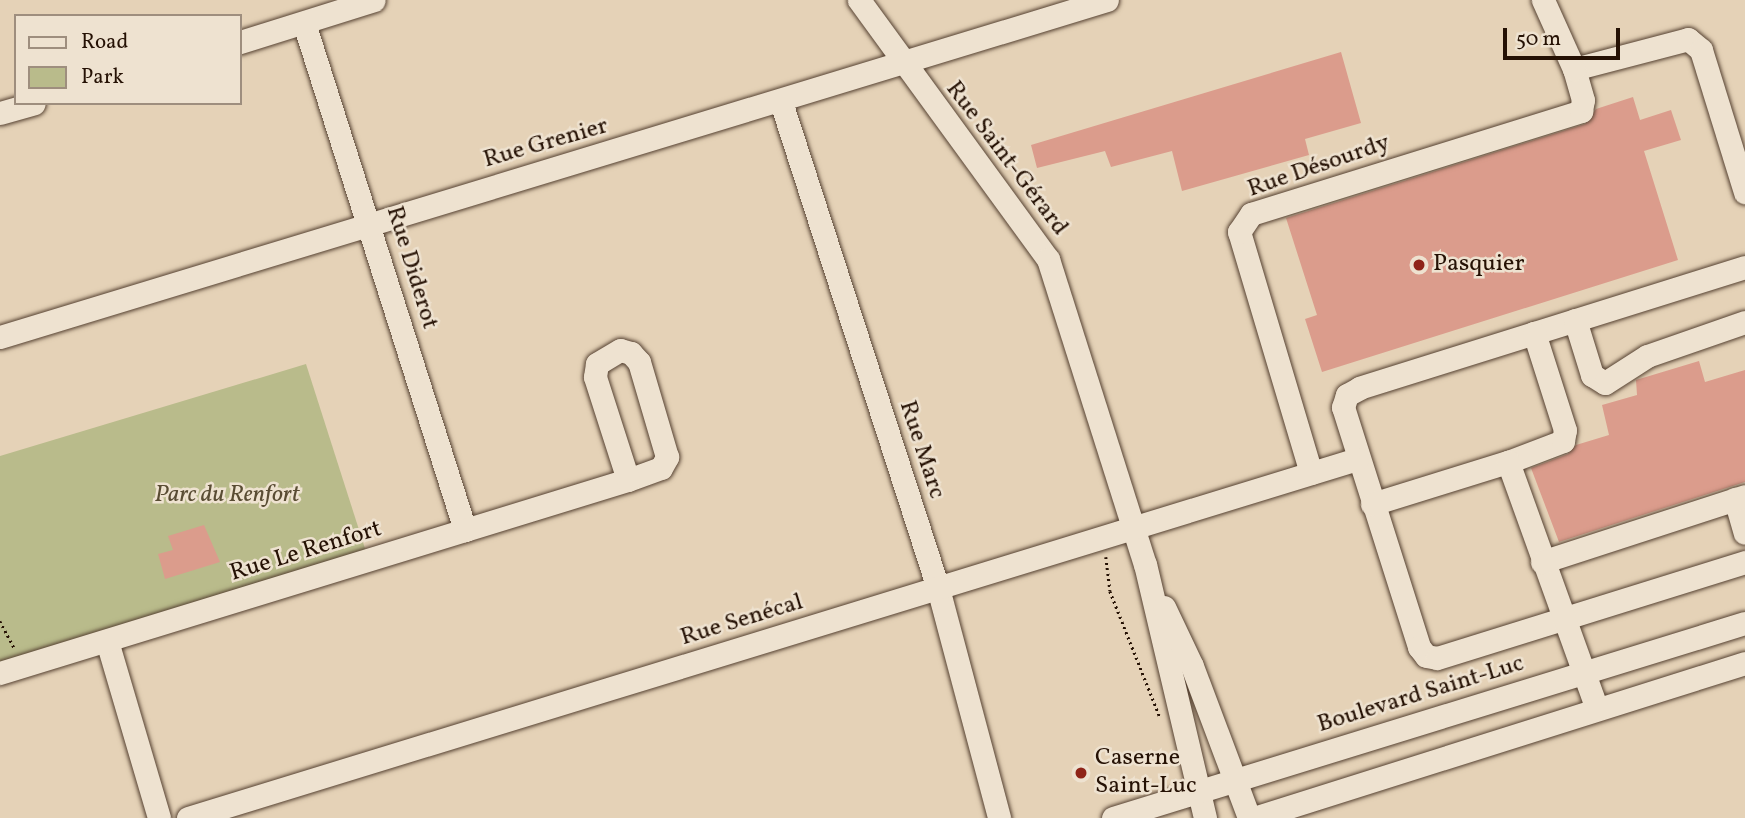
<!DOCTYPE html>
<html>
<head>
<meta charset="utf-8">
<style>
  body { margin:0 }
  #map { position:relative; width:1745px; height:818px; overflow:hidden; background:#e5d2b7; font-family:Vollkorn,serif }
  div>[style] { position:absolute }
  .green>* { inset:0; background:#b9bb8b }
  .building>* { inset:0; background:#db9c8c }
  .path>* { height:2.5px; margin-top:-1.25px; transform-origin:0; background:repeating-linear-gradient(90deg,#251104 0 2px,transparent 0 5.5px) }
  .roads { filter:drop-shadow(0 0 2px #554131) drop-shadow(0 0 2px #554131) }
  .minor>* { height:23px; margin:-11.5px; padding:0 11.5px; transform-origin:11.5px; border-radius:11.5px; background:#eee2d0 }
  .dots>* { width:19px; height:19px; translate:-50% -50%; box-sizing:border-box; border:4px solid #eee2d0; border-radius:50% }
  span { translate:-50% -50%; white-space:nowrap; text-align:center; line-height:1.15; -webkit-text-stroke:5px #eee2d0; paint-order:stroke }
  .street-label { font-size:24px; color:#251104 }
  .poi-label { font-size:24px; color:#251104 }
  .left { translate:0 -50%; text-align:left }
  .park-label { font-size:24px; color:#594c33; font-style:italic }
  .legend { position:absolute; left:14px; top:14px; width:228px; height:91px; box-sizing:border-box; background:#eee2d0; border:2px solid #9e8e7e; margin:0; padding:9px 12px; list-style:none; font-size:21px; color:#251104 }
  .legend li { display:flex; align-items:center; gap:14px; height:35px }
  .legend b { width:35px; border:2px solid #9e8e7e }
  .scale { position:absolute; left:1503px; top:28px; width:117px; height:32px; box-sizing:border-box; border:4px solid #251104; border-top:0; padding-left:9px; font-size:21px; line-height:24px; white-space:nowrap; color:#251104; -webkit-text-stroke:5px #eee2d0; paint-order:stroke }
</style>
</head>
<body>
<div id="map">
  <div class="green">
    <div style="clip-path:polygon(306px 364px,369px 561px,0 670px,0 456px)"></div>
  </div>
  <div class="building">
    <div style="clip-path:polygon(1341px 52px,1361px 123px,1305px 139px,1309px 155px,1182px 191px,1172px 151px,1111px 167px,1105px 151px,1037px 168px,1031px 145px)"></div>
    <div style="clip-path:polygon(1633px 97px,1640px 120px,1671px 110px,1681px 140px,1644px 151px,1678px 260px,1322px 372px,1305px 319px,1317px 315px,1286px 218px,1585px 124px,1596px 109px)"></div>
    <div style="clip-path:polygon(1699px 361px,1705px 382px,1745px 370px,1745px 482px,1559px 542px,1531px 468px,1568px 454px,1576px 445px,1609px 435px,1602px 405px,1637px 395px,1636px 380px)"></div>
    <div style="clip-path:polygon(204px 525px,220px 562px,165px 579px,158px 554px,173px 550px,168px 536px)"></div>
  </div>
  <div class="path">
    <div style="left:1106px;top:557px;width:34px;rotate:83deg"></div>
    <div style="left:1110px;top:591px;width:136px;rotate:68.4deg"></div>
    <div style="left:0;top:621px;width:30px;rotate:62deg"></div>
  </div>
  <div class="roads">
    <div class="minor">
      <div style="left:859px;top:0;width:321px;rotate:53.9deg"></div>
      <div style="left:1048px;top:259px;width:320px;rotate:72.4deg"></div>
      <div style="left:1145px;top:564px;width:261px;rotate:76.7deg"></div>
      <div style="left:304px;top:23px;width:532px;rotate:72.38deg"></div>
      <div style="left:240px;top:42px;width:140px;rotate:-17.4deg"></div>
      <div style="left:1574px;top:69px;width:118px;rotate:-14.7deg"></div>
      <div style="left:1688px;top:39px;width:17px;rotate:40deg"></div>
      <div style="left:1701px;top:50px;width:149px;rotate:72.8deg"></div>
      <div style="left:781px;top:102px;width:511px;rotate:72.1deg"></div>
      <div style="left:938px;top:588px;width:238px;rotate:75.1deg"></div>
      <div style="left:0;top:113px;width:35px;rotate:-16deg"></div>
      <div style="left:1745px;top:267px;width:404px;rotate:162.6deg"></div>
      <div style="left:1360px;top:388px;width:15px;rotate:152deg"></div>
      <div style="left:1347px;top:395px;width:13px;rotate:108deg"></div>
      <div style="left:1343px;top:407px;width:252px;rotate:72.4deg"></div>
      <div style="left:1419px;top:647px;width:11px;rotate:52deg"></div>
      <div style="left:1426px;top:656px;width:11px;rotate:10deg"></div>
      <div style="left:1437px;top:658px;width:323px;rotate:-17.3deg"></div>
      <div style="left:1575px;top:320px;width:58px;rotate:72.8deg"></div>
      <div style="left:1592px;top:375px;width:15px;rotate:32deg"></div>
      <div style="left:1605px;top:383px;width:50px;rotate:-32.7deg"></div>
      <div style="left:1647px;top:356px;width:104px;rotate:-19.1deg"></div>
      <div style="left:0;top:337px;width:1157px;rotate:-16.93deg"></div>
      <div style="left:1508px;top:462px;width:59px;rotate:-20.9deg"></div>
      <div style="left:1563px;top:441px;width:11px;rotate:-80deg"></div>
      <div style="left:1565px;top:430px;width:102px;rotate:-107.7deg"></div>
      <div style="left:1311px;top:473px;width:252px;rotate:-106.6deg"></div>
      <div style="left:1239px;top:232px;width:22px;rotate:-56deg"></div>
      <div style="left:1251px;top:214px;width:346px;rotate:-17.3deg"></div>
      <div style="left:1581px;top:111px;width:11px;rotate:-80deg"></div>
      <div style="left:1583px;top:100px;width:32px;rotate:-106deg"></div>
      <div style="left:1574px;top:69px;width:76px;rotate:-114.2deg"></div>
      <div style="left:1735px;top:499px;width:35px;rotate:74deg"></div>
      <div style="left:1372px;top:504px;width:142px;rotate:-17.2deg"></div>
      <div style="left:1508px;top:462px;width:260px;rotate:70.2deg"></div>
      <div style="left:1542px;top:562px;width:213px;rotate:-18deg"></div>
      <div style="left:1164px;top:607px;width:65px;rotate:64.6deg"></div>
      <div style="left:1192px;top:666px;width:162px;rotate:69.4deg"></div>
      <div style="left:107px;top:641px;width:184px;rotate:73.6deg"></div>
      <div style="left:0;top:673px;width:486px;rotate:-17.1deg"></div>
      <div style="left:465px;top:530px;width:170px;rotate:-17.1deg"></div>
      <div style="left:628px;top:480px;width:35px;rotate:-20deg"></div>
      <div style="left:661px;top:468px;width:13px;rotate:-61deg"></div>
      <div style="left:667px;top:457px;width:99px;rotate:-106.4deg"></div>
      <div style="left:639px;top:362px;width:12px;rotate:-132deg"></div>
      <div style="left:631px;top:353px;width:11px;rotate:-165deg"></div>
      <div style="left:620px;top:350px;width:27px;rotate:149deg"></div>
      <div style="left:597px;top:364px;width:13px;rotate:99deg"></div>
      <div style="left:595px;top:377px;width:108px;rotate:72.2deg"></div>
      <div style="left:188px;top:818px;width:1223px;rotate:-17.07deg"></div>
      <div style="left:1113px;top:818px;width:661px;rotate:-17.15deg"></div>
      <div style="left:1254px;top:818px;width:515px;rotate:-17.52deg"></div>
    </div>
  </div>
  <div class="dots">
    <div style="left:1419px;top:265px;background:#8f2418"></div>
    <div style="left:1081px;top:773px;background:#8f2418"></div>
  </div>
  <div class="street-label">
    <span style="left:546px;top:144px;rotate:-16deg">Rue Grenier</span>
    <span style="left:1006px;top:159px;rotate:53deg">Rue Saint-Gérard</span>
    <span style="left:1319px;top:167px;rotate:-19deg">Rue Désourdy</span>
    <span style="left:411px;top:268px;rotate:73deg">Rue Diderot</span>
    <span style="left:921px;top:450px;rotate:72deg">Rue Marc</span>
    <span style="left:306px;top:552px;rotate:-17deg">Rue Le Renfort</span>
    <span style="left:742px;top:621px;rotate:-17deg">Rue Senécal</span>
    <span style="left:1421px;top:695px;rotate:-17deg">Boulevard Saint-Luc</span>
  </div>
  <div class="poi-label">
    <span class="left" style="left:1433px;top:265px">Pasquier</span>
    <span class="left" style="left:1095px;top:773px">Caserne<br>Saint-Luc</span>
  </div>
  <div class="park-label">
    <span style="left:227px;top:496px">Parc du Renfort</span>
  </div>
  <ul class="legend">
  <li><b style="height:9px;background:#eee2d0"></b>Road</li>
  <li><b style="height:19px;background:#b9bb8b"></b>Park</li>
  </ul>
  <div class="scale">50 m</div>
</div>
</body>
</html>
